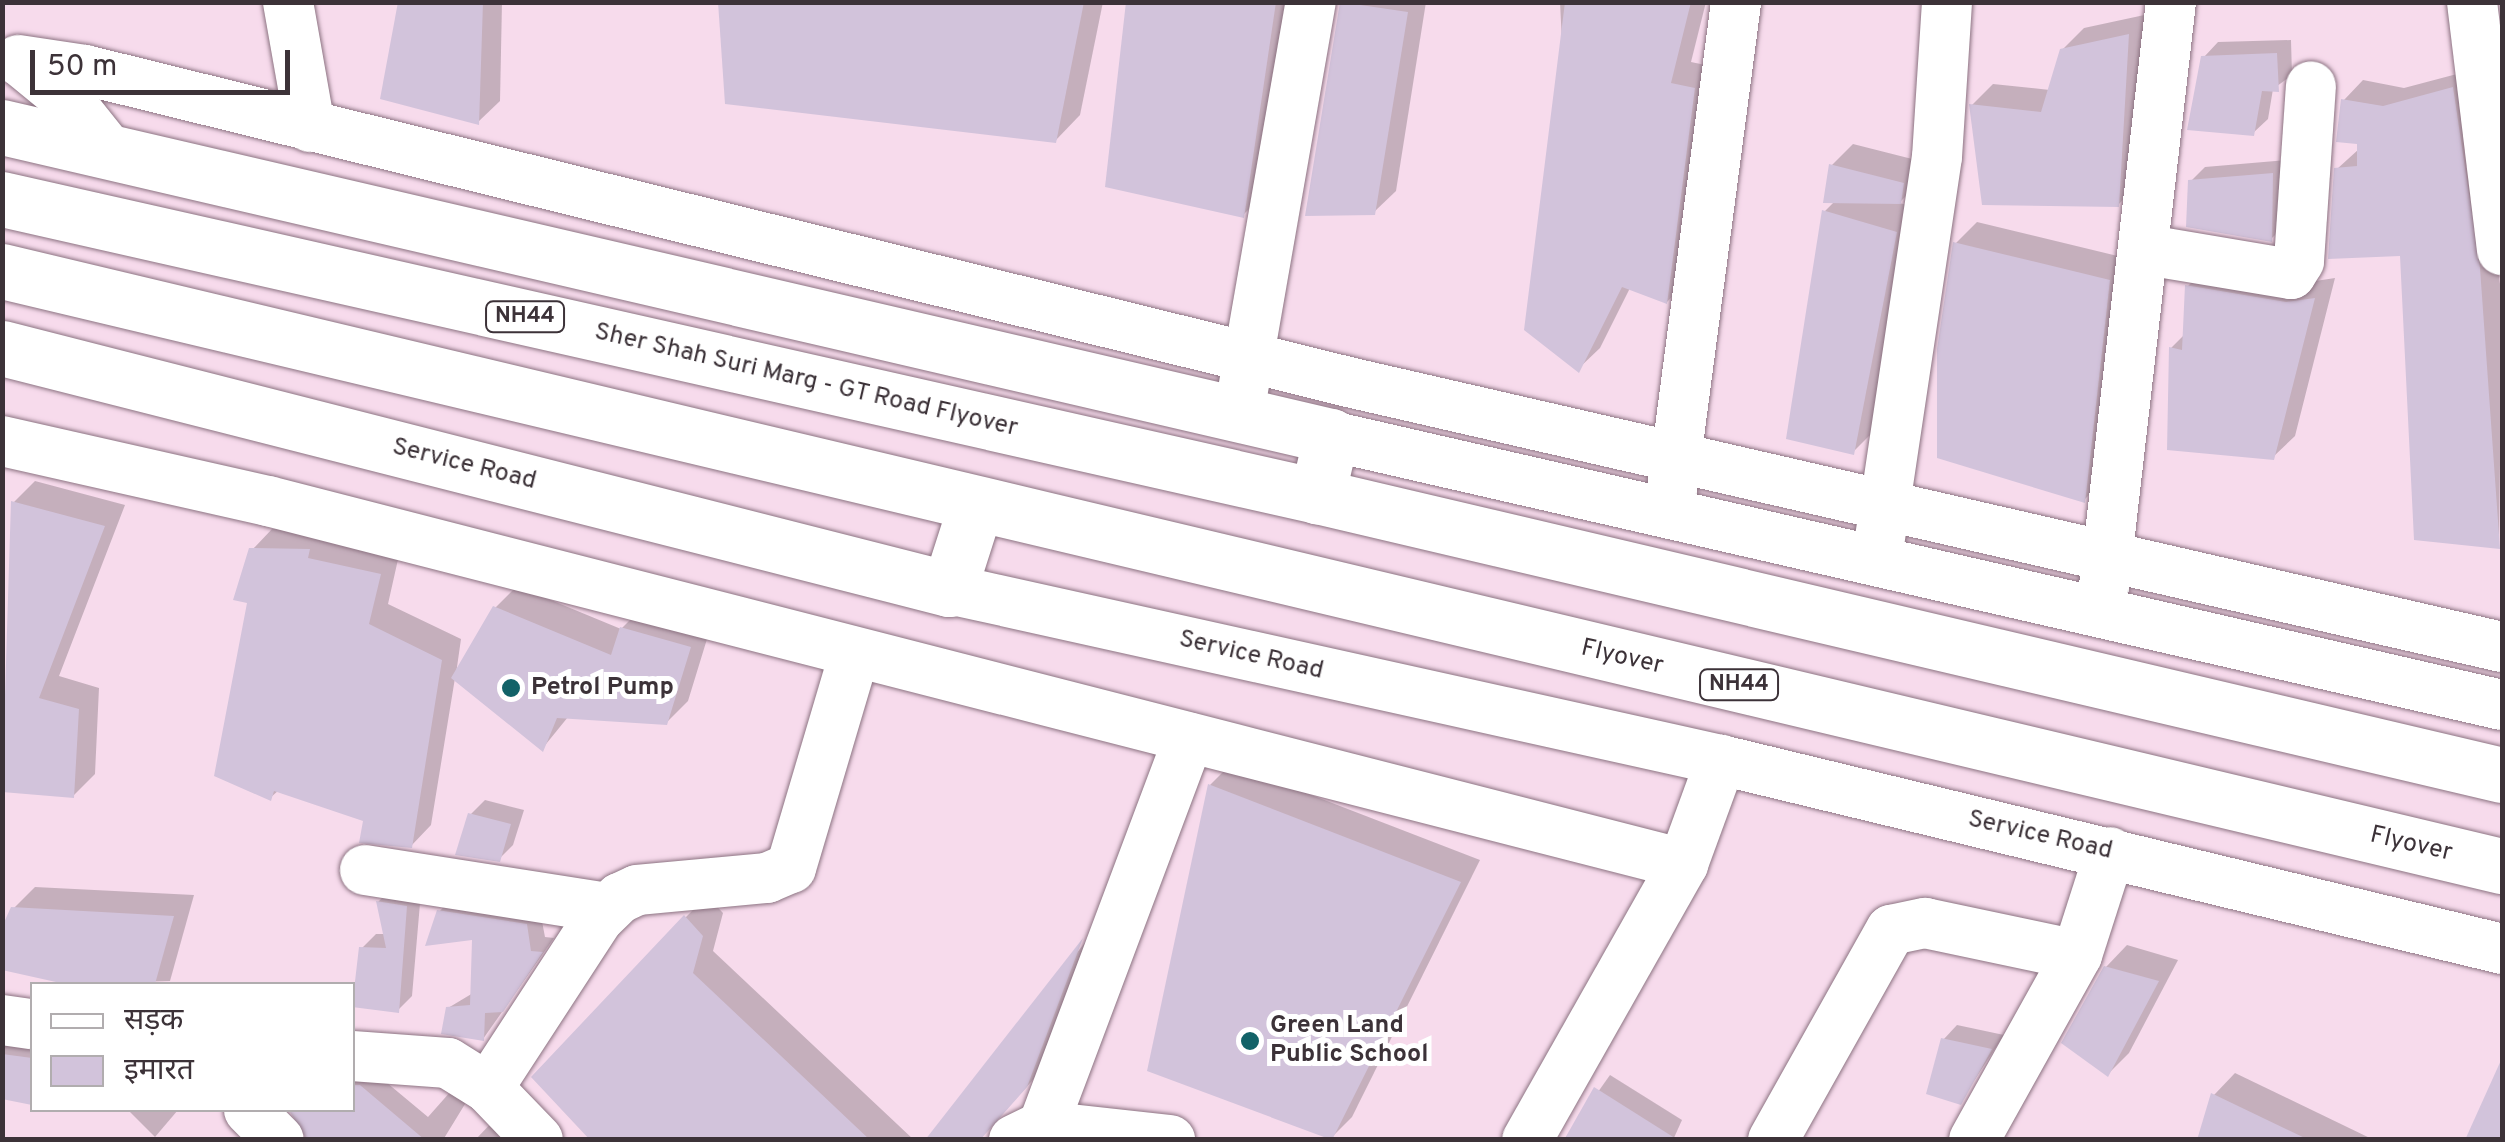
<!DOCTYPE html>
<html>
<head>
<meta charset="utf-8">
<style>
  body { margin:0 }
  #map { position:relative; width:2505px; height:1142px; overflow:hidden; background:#f7dbec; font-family:Overpass,"Noto Sans Devanagari",sans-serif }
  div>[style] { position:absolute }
  .shadow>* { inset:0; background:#0003 }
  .building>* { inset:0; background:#d2c3db }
  .roads { filter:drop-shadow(0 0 2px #8c7382) drop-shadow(0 0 2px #8c7382) }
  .minor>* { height:50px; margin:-25px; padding:0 25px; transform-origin:25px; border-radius:25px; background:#fff }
  .major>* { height:55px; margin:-27.5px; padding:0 27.5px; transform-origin:27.5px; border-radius:27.5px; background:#fff }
  .highway>* { height:55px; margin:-27.5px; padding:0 27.5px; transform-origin:27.5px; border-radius:27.5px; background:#fff }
  .dots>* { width:28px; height:28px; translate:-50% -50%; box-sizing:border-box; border:5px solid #fff; border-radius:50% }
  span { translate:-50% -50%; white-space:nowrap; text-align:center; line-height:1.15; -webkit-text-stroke:10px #fff; paint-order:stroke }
  .shield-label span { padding:2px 8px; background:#fff; border:2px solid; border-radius:8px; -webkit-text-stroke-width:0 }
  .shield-label { font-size:22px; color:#3c3238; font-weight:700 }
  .street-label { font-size:25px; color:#3c3238 }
  .poi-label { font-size:25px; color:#3c3238; font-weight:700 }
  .left { translate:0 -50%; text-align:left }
  .frame { position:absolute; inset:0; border:5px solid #3c3238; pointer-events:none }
  .legend { position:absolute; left:30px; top:982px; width:325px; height:130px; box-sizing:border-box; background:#fff; border:2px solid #b1adaf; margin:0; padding:12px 18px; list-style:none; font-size:30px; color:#3c3238 }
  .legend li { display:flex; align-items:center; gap:20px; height:50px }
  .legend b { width:50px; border:2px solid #b1adaf }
  .scale { position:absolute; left:30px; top:50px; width:260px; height:45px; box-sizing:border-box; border:5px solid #3c3238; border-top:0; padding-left:12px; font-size:30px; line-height:35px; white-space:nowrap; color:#3c3238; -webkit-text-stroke:8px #fff; paint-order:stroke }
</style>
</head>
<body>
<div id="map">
  <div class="shadow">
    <div style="clip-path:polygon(401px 2px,502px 2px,500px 101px,478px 122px)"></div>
    <div style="clip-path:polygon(721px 2px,1103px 2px,1080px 115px,1055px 141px)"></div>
    <div style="clip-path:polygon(1129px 2px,1295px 2px,1268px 190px,1243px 215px)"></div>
    <div style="clip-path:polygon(1343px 2px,1426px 2px,1396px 191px,1374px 212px)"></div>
    <div style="clip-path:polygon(1560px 2px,1706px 2px,1691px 62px,1715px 67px,1688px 280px,1667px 302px,1630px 288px,1600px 348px,1578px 369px)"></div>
    <div style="clip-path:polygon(2149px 14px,2139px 183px,2118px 205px,1972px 105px,1993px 84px,2050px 90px,2062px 50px,2084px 28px)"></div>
    <div style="clip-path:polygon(2291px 40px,2292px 75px,2273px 89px,2268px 119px,2253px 133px,2190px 128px,2204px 57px,2218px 42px)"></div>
    <div style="clip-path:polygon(2472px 70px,2502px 299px,2499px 547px,2402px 254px,2337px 169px,2359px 149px,2344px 100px,2363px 80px,2404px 88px)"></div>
    <div style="clip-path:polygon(1853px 144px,1924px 162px,1922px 180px,1899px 203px,1912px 206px,1874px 431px,1853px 452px,1824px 212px,1835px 201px,1831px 166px)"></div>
    <div style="clip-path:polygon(2287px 160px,2285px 225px,2271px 239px,2191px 181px,2205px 167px)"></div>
    <div style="clip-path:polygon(1977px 222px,2130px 259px,2105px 479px,2084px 500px,1956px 243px)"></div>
    <div style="clip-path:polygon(2209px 265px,2309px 282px,2335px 278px,2295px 436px,2273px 457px,2171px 348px,2185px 334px,2187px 287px)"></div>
    <div style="clip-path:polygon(35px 481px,125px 505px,59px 676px,99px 688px,95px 774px,73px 796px,2px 789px,14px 502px)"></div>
    <div style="clip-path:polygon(272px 529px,328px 529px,399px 555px,388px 604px,461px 639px,456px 674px,495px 608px,517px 586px,621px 629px,643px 607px,711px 626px,688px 701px,666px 723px,568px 717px,542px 749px,455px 678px,431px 825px,411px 846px,365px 819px,279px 790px,270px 798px,250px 601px,252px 550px)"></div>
    <div style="clip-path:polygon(1231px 764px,1480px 860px,1352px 1117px,1331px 1138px,1210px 785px)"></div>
    <div style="clip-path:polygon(485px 800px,524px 810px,513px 845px,499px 859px,471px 814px)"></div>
    <div style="clip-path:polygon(35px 887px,194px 895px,170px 981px,75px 984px,2px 967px,13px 909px)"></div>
    <div style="clip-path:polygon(392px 888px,421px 892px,412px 996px,398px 1010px,352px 1004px,361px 949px,376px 934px,386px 934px,378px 902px)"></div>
    <div style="clip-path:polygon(707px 896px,723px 913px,713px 951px,914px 1140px,593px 1140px,686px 917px)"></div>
    <div style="clip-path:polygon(453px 897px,540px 911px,545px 937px,554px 938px,483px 1039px,448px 1008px,473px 993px,475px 937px,439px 912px)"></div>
    <div style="clip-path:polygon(1099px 925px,1048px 1063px,979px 1140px,928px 1140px)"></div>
    <div style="clip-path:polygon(2127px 945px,2178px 960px,2129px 1053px,2108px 1074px,2106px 967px)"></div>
    <div style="clip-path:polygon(1957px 1025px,2004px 1035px,1960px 1102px,1943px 1040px)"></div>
    <div style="clip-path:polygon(2px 1030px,32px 1034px,32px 1102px,2px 1097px)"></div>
    <div style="clip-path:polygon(352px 1066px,374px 1072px,428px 1117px,459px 1082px,473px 1091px,443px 1140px,312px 1140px,289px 1110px,352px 1110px)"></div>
    <div style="clip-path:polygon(2235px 1073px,2374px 1140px,2199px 1140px,2214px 1095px)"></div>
    <div style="clip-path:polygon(1610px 1075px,1682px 1120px,1673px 1140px,1564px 1140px)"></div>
    <div style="clip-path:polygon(128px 1110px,178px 1110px,155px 1137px)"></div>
    <div style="clip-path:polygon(500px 1114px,526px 1140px,475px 1140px)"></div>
  </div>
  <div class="building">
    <div style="clip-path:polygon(398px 2px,483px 2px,479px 125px,380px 99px)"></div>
    <div style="clip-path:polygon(718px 2px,1084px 2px,1056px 143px,725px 104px)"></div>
    <div style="clip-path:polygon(1126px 2px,1276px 2px,1244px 218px,1105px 187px)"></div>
    <div style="clip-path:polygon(1340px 2px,1408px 12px,1375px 215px,1305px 216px)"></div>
    <div style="clip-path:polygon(1565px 2px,1691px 2px,1671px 83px,1695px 88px,1667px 304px,1622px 287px,1579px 373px,1524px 330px)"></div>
    <div style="clip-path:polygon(2129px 34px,2119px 207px,1982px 205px,1969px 104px,2041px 112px,2060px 49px)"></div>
    <div style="clip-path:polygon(2277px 53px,2279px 92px,2262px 91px,2254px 136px,2187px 130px,2201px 56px)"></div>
    <div style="clip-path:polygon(2453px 87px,2480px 268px,2500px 549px,2414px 540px,2400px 256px,2328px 259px,2334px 168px,2357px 166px,2357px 144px,2336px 142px,2341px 99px,2383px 106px)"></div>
    <div style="clip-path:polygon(1829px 164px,1904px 183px,1901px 204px,1823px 203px)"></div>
    <div style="clip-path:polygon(2273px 173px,2272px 242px,2186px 227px,2188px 180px)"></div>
    <div style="clip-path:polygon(1822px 210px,1897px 232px,1854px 455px,1786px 439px)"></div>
    <div style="clip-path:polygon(1953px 242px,2110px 280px,2085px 503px,1937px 458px,1937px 349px)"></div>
    <div style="clip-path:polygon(2185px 285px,2286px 302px,2315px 298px,2274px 460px,2167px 450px,2169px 347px,2182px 350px)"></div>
    <div style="clip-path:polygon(11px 501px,105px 526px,39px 698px,79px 709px,74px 798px,2px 792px)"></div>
    <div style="clip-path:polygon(249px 548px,310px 549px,308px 558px,381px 574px,369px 624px,442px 660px,412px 848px,359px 843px,363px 821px,274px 791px,271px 801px,214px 776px,247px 603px,233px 600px)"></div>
    <div style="clip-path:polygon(493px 606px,611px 655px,620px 627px,691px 647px,667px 725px,557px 718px,543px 752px,451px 678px)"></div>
    <div style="clip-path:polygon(1208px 784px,1461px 882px,1332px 1140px,1147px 1071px)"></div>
    <div style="clip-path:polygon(468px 813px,511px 824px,500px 862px,455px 855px)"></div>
    <div style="clip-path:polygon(376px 901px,407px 906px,399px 1013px,352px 1007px,359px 947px,386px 948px)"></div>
    <div style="clip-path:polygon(11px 907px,174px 916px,155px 984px,65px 984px,2px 970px,2px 927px)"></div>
    <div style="clip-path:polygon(437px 910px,527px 924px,531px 951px,543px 952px,503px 1012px,485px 1013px,484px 1041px,441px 1034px,446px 1007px,470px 1005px,472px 940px,425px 946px)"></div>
    <div style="clip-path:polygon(684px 915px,703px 936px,693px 973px,870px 1140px,590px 1140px,531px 1077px)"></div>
    <div style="clip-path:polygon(1083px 938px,1027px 1087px,980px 1140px,925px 1140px)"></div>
    <div style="clip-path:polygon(2104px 966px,2159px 981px,2108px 1077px,2061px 1043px)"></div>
    <div style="clip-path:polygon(1941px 1038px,1992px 1049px,1961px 1105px,1926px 1094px)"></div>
    <div style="clip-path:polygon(2px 1054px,32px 1058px,32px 1105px,2px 1099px)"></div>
    <div style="clip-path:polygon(2502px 1058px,2502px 1140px,2465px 1140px)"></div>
    <div style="clip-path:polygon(352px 1085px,360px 1085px,425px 1140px,307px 1140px,289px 1110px,352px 1110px)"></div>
    <div style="clip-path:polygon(1594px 1087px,1678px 1140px,1564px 1140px)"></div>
    <div style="clip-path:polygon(2211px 1093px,2309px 1140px,2197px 1140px)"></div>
  </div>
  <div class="roads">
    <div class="minor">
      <div style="left:288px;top:2px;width:127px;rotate:80deg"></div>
      <div style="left:2472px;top:2px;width:250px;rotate:83.1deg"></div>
      <div style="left:18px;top:60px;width:68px;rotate:8.5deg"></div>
      <div style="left:85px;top:70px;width:1310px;rotate:13.87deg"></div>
      <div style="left:1357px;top:384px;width:1175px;rotate:12.94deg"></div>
      <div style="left:20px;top:61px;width:63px;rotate:39.2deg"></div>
      <div style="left:69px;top:101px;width:64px;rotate:51.3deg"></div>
      <div style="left:2147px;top:250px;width:146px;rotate:9.5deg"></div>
      <div style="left:2291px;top:274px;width:15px;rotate:-58deg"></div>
      <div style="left:2299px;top:261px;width:175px;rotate:-86.1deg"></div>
      <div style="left:1243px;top:390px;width:394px;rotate:-80.1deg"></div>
      <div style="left:1331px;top:436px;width:1201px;rotate:12.94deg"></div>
      <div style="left:2px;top:441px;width:273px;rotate:12.7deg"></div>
      <div style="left:268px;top:501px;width:1461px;rotate:14.39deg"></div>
      <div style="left:1672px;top:489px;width:491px;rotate:-82.5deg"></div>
      <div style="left:1880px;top:538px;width:385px;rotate:-81.5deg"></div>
      <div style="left:1937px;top:157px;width:155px;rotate:-86.3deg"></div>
      <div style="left:2104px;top:586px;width:588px;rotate:-83.46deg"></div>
      <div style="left:949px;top:589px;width:791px;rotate:12.49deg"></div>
      <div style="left:1721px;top:760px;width:804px;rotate:13.6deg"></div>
      <div style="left:365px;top:870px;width:246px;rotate:8.9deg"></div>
      <div style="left:2px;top:1020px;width:30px;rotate:8deg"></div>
      <div style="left:352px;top:1056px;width:96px;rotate:4.2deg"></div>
      <div style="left:448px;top:1063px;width:47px;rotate:32deg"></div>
      <div style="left:488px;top:1088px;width:72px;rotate:46.1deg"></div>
      <div style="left:488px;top:1088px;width:203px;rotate:-56.9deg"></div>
      <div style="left:599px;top:918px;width:29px;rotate:-44deg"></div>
      <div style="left:620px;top:898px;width:19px;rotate:-25deg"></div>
      <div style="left:637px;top:890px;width:131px;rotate:-5.3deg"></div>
      <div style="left:767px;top:878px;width:26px;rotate:-23deg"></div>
      <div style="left:791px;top:868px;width:225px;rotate:-73.5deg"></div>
      <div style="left:249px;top:1110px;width:42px;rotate:45deg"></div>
      <div style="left:1043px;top:1126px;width:415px;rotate:-69.4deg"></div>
      <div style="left:1014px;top:1140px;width:32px;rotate:-26deg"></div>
      <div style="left:1043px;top:1126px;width:128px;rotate:6.3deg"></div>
      <div style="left:1527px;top:1140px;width:317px;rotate:-60.5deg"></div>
      <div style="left:1683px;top:864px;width:111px;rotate:-69.9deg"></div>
      <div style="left:1773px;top:1140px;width:241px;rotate:-60.7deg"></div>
      <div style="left:1891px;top:930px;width:35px;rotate:-12deg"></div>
      <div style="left:1925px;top:923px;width:155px;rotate:11.9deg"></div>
      <div style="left:1974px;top:1140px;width:212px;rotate:-60.9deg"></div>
      <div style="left:2077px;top:955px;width:108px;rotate:-72.2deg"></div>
    </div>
    <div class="major">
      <div style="left:2px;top:127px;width:1364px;rotate:13.09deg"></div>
      <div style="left:1331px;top:436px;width:62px;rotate:103.1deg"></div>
      <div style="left:2px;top:348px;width:977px;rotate:14.28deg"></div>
      <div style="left:949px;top:589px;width:88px;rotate:-72.2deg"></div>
    </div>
    <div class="highway">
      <div style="left:2px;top:199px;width:1348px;rotate:12.73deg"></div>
      <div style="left:1317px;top:496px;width:1217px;rotate:13.25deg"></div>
      <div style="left:2px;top:271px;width:2570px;rotate:13.39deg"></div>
    </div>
  </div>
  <div class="dots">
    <div style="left:511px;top:688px;background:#126268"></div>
    <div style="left:1250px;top:1041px;background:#126268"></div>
  </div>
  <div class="shield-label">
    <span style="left:525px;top:317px">NH44</span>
    <span style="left:1739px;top:685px">NH44</span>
  </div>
  <div class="street-label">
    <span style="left:806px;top:381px;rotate:13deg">Sher Shah Suri Marg - GT Road Flyover</span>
    <span style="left:464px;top:465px;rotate:14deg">Service Road</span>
    <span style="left:1251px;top:656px;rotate:13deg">Service Road</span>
    <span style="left:1622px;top:658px;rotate:13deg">Flyover</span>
    <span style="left:2040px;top:836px;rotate:13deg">Service Road</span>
    <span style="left:2411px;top:845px;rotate:13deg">Flyover</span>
  </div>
  <div class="poi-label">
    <span class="left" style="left:531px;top:688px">Petrol Pump</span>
    <span class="left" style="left:1270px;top:1041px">Green Land<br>Public School</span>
  </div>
  <div class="frame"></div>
  <ul class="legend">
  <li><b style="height:12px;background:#fff"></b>सड़क</li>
  <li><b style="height:28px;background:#d2c3db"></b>इमारत</li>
  </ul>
  <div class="scale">50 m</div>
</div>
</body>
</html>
